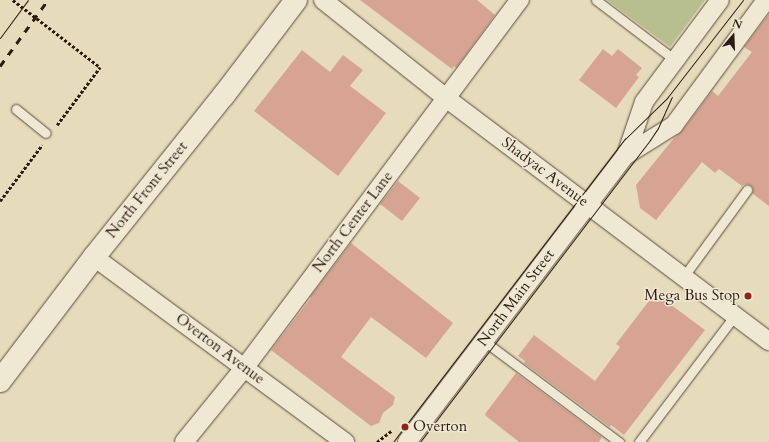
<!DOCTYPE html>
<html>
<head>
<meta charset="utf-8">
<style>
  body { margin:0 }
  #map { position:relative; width:769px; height:442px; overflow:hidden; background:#e6dcbb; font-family:Cardo,serif }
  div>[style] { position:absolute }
  .green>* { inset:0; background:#b8bf8e }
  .building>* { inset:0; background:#d7a493 }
  .path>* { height:2.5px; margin-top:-1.25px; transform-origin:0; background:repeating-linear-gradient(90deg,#2d1b11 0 3px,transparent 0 5px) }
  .roads { filter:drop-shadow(0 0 1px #5b4b3c) drop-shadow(0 0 1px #5b4b3c) }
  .service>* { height:9px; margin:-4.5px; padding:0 4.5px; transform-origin:4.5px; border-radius:4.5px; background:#efe8d3 }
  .minor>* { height:18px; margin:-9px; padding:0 9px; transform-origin:9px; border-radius:9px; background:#efe8d3 }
  .tertiary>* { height:22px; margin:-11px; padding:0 11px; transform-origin:11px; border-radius:11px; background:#efe8d3 }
  .tram>* { height:1px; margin:-0.5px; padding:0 0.5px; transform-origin:0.5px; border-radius:0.5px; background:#2d1b11 }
  .rail>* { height:3px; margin-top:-1.5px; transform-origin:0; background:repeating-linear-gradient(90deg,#2d1b11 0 7px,transparent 0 14px) }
  .path-bridge>* { height:2.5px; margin-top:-1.25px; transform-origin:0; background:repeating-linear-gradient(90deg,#2d1b11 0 3px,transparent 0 5px) }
  .dots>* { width:11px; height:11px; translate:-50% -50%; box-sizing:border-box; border:2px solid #efe8d3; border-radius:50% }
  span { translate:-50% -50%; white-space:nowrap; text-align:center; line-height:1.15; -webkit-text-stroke:3px #efe8d3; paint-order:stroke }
  .street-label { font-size:15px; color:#2d1b11 }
  .poi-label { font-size:15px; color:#2d1b11 }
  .right { translate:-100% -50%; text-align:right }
  .left { translate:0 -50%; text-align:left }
  .north { position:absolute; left:713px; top:16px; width:40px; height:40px; -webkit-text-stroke:3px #efe8d3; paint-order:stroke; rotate:19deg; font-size:11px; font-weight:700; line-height:16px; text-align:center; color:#2d1b11 }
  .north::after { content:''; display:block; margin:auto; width:14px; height:18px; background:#2d1b11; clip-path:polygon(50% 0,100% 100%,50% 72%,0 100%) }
</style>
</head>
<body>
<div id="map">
  <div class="green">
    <div style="clip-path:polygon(607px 0,705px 0,670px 47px)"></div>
  </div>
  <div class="building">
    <div style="clip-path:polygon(360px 0,477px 0,495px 15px,456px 68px,454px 66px,452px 69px)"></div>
    <div style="clip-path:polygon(769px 14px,769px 206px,752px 193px,753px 188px,750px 185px,745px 184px,742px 186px,719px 169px,715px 173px,702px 162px,656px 220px,640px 208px,636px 185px,674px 138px,682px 131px,712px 91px,718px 96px,752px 52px,744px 47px)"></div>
    <div style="clip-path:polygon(603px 49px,612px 56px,618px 49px,642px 68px,636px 75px,639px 77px,616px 108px,579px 80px)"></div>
    <div style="clip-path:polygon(302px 50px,330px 72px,343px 55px,363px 70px,350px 86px,386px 113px,338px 176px,254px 111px)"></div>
    <div style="clip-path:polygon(398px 181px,420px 198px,402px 221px,380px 204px)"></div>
    <div style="clip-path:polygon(351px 243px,453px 323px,426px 358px,371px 317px,341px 357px,395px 397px,393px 405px,383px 413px,379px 423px,371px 426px,271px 350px,311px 298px,310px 297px)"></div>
    <div style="clip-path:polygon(655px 293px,705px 330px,624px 435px,611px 425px,610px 427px,524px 363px,525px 361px,518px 356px,534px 335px,595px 381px,620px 347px,616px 344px)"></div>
    <div style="clip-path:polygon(516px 373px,602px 437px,599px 442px,519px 442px,486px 416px,485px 414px)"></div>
  </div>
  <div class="path">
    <div style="left:57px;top:125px;width:72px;rotate:-53.4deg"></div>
    <div style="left:0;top:201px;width:70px;rotate:-53.1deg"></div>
    <div style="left:377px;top:442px;width:18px;rotate:-38deg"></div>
  </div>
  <div class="roads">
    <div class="service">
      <div style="left:596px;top:0;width:99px;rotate:37.2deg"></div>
      <div style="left:16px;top:109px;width:38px;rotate:39deg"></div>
      <div style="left:684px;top:276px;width:107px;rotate:-53.8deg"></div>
      <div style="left:484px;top:341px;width:169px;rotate:36.8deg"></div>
      <div style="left:639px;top:442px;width:159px;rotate:-52.9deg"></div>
    </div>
    <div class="minor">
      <div style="left:323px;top:0;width:157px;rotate:38.5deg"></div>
      <div style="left:446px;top:98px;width:404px;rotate:37deg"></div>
      <div style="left:626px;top:155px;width:57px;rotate:-32deg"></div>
      <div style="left:674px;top:125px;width:155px;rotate:-53.6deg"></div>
      <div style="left:94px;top:257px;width:312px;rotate:36.4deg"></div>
      <div style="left:184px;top:442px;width:97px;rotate:-50.9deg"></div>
      <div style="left:245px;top:367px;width:459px;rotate:-53.2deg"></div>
      <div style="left:407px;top:442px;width:361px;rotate:-52.7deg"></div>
      <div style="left:626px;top:155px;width:56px;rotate:-71.2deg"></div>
      <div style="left:644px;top:102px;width:127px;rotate:-53.3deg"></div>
    </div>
    <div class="tertiary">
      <div style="left:0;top:381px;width:156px;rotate:-52.8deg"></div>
      <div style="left:94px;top:257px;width:208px;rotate:-51.3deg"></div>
      <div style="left:224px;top:95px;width:119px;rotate:-52.8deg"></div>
    </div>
  </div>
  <div class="tram">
    <div style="left:0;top:38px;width:47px;rotate:-53.6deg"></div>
    <div style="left:393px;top:442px;width:382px;rotate:-52.6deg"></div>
    <div style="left:625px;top:139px;width:59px;rotate:-44.3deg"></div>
    <div style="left:667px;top:98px;width:124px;rotate:-52.2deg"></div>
    <div style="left:420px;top:442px;width:380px;rotate:-52.7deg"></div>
    <div style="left:650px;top:140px;width:14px;rotate:-56deg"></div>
    <div style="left:658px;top:128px;width:34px;rotate:-66deg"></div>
  </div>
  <div class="rail">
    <div style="left:0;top:66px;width:82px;rotate:-54deg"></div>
  </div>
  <div class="path-bridge">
    <div style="left:13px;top:0;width:110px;rotate:37.6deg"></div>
  </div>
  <div class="dots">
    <div style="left:748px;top:296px;background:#8f2418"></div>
    <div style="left:405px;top:427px;background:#8f2418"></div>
  </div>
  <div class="street-label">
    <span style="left:545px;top:172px;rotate:37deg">Shadyac Avenue</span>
    <span style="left:147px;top:190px;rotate:-51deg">North Front Street</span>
    <span style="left:353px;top:222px;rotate:-53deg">North Center Lane</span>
    <span style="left:516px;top:298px;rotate:-53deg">North Main Street</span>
    <span style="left:220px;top:349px;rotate:37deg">Overton Avenue</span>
  </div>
  <div class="poi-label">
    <span class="right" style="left:740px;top:296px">Mega Bus Stop</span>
    <span class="left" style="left:413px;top:427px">Overton</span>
  </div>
  <div class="north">N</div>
</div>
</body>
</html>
